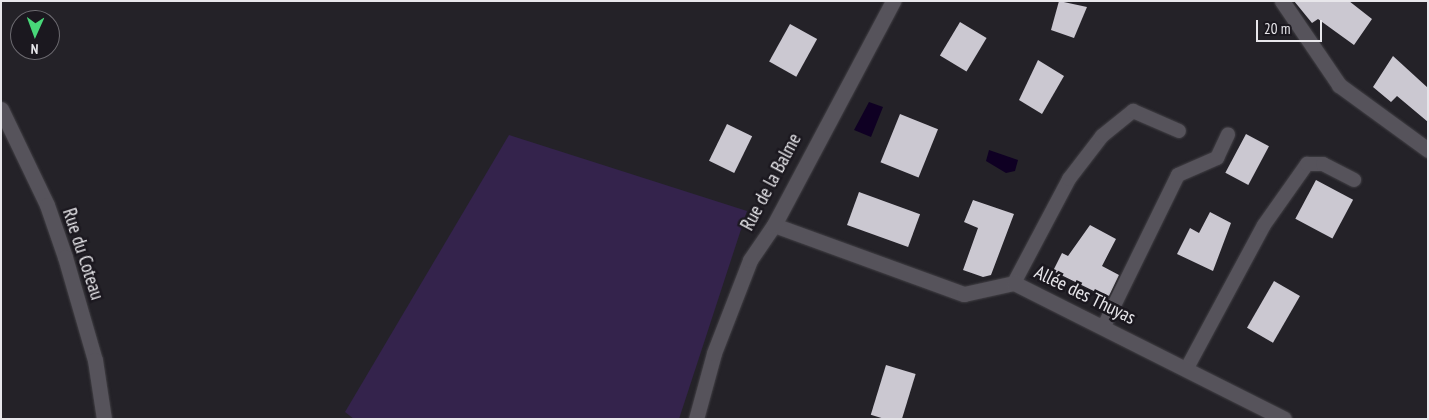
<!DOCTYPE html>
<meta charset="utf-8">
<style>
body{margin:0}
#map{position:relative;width:1429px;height:420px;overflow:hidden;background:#242228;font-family:"PT Sans Narrow",sans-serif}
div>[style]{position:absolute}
.green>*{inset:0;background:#34234c}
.water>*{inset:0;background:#0f0023}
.building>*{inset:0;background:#cbc8d1;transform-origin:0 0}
.roads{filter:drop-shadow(0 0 1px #424045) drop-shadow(0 0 1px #424045)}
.lane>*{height:14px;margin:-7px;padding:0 7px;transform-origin:7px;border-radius:7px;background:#56535b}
.street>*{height:15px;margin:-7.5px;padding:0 7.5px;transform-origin:7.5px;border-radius:7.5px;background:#56535b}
span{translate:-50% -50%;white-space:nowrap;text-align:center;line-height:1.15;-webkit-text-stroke:5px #1b181f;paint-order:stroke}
.street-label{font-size:19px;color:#e8e7eb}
.frame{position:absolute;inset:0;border:2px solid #e8e7eb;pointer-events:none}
.north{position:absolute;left:10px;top:10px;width:50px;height:50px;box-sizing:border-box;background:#1b181f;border:1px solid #6d6b71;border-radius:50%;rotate:182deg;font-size:14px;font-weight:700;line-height:20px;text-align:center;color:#e8e7eb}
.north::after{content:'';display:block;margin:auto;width:18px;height:22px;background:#48d779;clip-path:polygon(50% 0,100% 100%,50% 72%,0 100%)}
.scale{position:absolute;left:1256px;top:20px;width:66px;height:22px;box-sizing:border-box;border:2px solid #e8e7eb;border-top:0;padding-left:6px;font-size:15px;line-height:18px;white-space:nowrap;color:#e8e7eb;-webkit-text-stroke:4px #1b181f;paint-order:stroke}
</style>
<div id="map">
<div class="green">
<i style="clip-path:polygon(509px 135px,747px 211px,679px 419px,354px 419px,345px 412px)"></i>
</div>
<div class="water">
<i style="clip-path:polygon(869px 102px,883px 107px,871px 137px,854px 130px)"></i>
<i style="clip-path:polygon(989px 150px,1018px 160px,1015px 171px,1006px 173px,986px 161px)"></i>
</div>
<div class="building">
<i style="clip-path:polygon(1059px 1px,1087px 7px,1074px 38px,1051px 30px)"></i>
<i style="clip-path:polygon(1294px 1px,1349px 1px,1372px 19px,1354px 45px,1318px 19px,1312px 23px)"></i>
<i style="left:960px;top:22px;width:31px;height:39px;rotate:31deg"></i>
<i style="left:790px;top:24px;width:31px;height:43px;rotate:29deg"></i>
<i style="clip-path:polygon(1393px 56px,1428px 88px,1428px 122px,1397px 96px,1391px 102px,1373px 87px)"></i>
<i style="clip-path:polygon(1038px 60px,1064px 76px,1042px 114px,1019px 100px)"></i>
<i style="left:900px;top:114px;width:41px;height:52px;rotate:22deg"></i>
<i style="left:727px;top:124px;width:28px;height:41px;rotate:26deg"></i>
<i style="left:1246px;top:134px;width:26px;height:44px;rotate:28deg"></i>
<i style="left:1316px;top:180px;width:42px;height:44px;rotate:28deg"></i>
<i style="left:859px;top:192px;width:65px;height:35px;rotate:20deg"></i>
<i style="clip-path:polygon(973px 200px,1014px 214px,991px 275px,983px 277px,963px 270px,978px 228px,964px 222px)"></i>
<i style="clip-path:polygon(1210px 212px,1231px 223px,1213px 271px,1177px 254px,1190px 228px,1199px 233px)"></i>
<i style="clip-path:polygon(1090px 225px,1116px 239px,1102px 266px,1119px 275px,1108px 298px,1053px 271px,1062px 253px,1068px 256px)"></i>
<i style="left:1274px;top:281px;width:30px;height:54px;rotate:30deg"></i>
<i style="left:886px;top:365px;width:31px;height:52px;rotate:17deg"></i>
</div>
<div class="roads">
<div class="lane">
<i style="left:1014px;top:283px;width:118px;rotate:-62.1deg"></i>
<i style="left:1069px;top:179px;width:54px;rotate:-52.5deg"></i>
<i style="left:1102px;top:136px;width:40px;rotate:-39deg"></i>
<i style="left:1133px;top:111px;width:50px;rotate:23.5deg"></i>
<i style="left:1104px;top:326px;width:168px;rotate:-63.9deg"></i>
<i style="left:1178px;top:175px;width:43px;rotate:-23.6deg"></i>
<i style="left:1217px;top:158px;width:26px;rotate:-65deg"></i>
<i style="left:1187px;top:368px;width:162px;rotate:-61.7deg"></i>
<i style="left:1264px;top:225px;width:75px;rotate:-54.8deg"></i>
<i style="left:1307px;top:164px;width:16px"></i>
<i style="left:1323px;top:164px;width:35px;rotate:27deg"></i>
</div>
<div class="street">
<i style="left:1282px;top:1px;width:102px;rotate:55.8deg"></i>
<i style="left:1339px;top:85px;width:110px;rotate:36.1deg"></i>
<i style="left:1px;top:109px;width:106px;rotate:64.4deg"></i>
<i style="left:47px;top:205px;width:55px;rotate:70.9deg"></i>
<i style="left:65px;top:257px;width:107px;rotate:73.8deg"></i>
<i style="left:95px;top:360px;width:60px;rotate:81.3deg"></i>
<i style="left:774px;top:225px;width:202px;rotate:20deg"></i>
<i style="left:964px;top:294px;width:51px;rotate:-12.4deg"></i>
<i style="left:1014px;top:283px;width:302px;rotate:26.7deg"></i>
<i style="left:696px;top:419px;width:68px;rotate:-74.7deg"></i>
<i style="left:714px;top:353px;width:100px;rotate:-68.8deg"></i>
<i style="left:750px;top:260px;width:42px;rotate:-55.6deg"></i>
<i style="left:774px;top:225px;width:254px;rotate:-62deg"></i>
</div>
</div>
<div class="street-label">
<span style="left:771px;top:182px;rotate:-62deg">Rue de la Balme</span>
<span style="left:83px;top:254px;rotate:72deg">Rue du Coteau</span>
<span style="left:1085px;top:295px;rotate:26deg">Allée des Thuyas</span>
</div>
<div class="frame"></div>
<div class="north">N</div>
<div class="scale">20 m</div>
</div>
